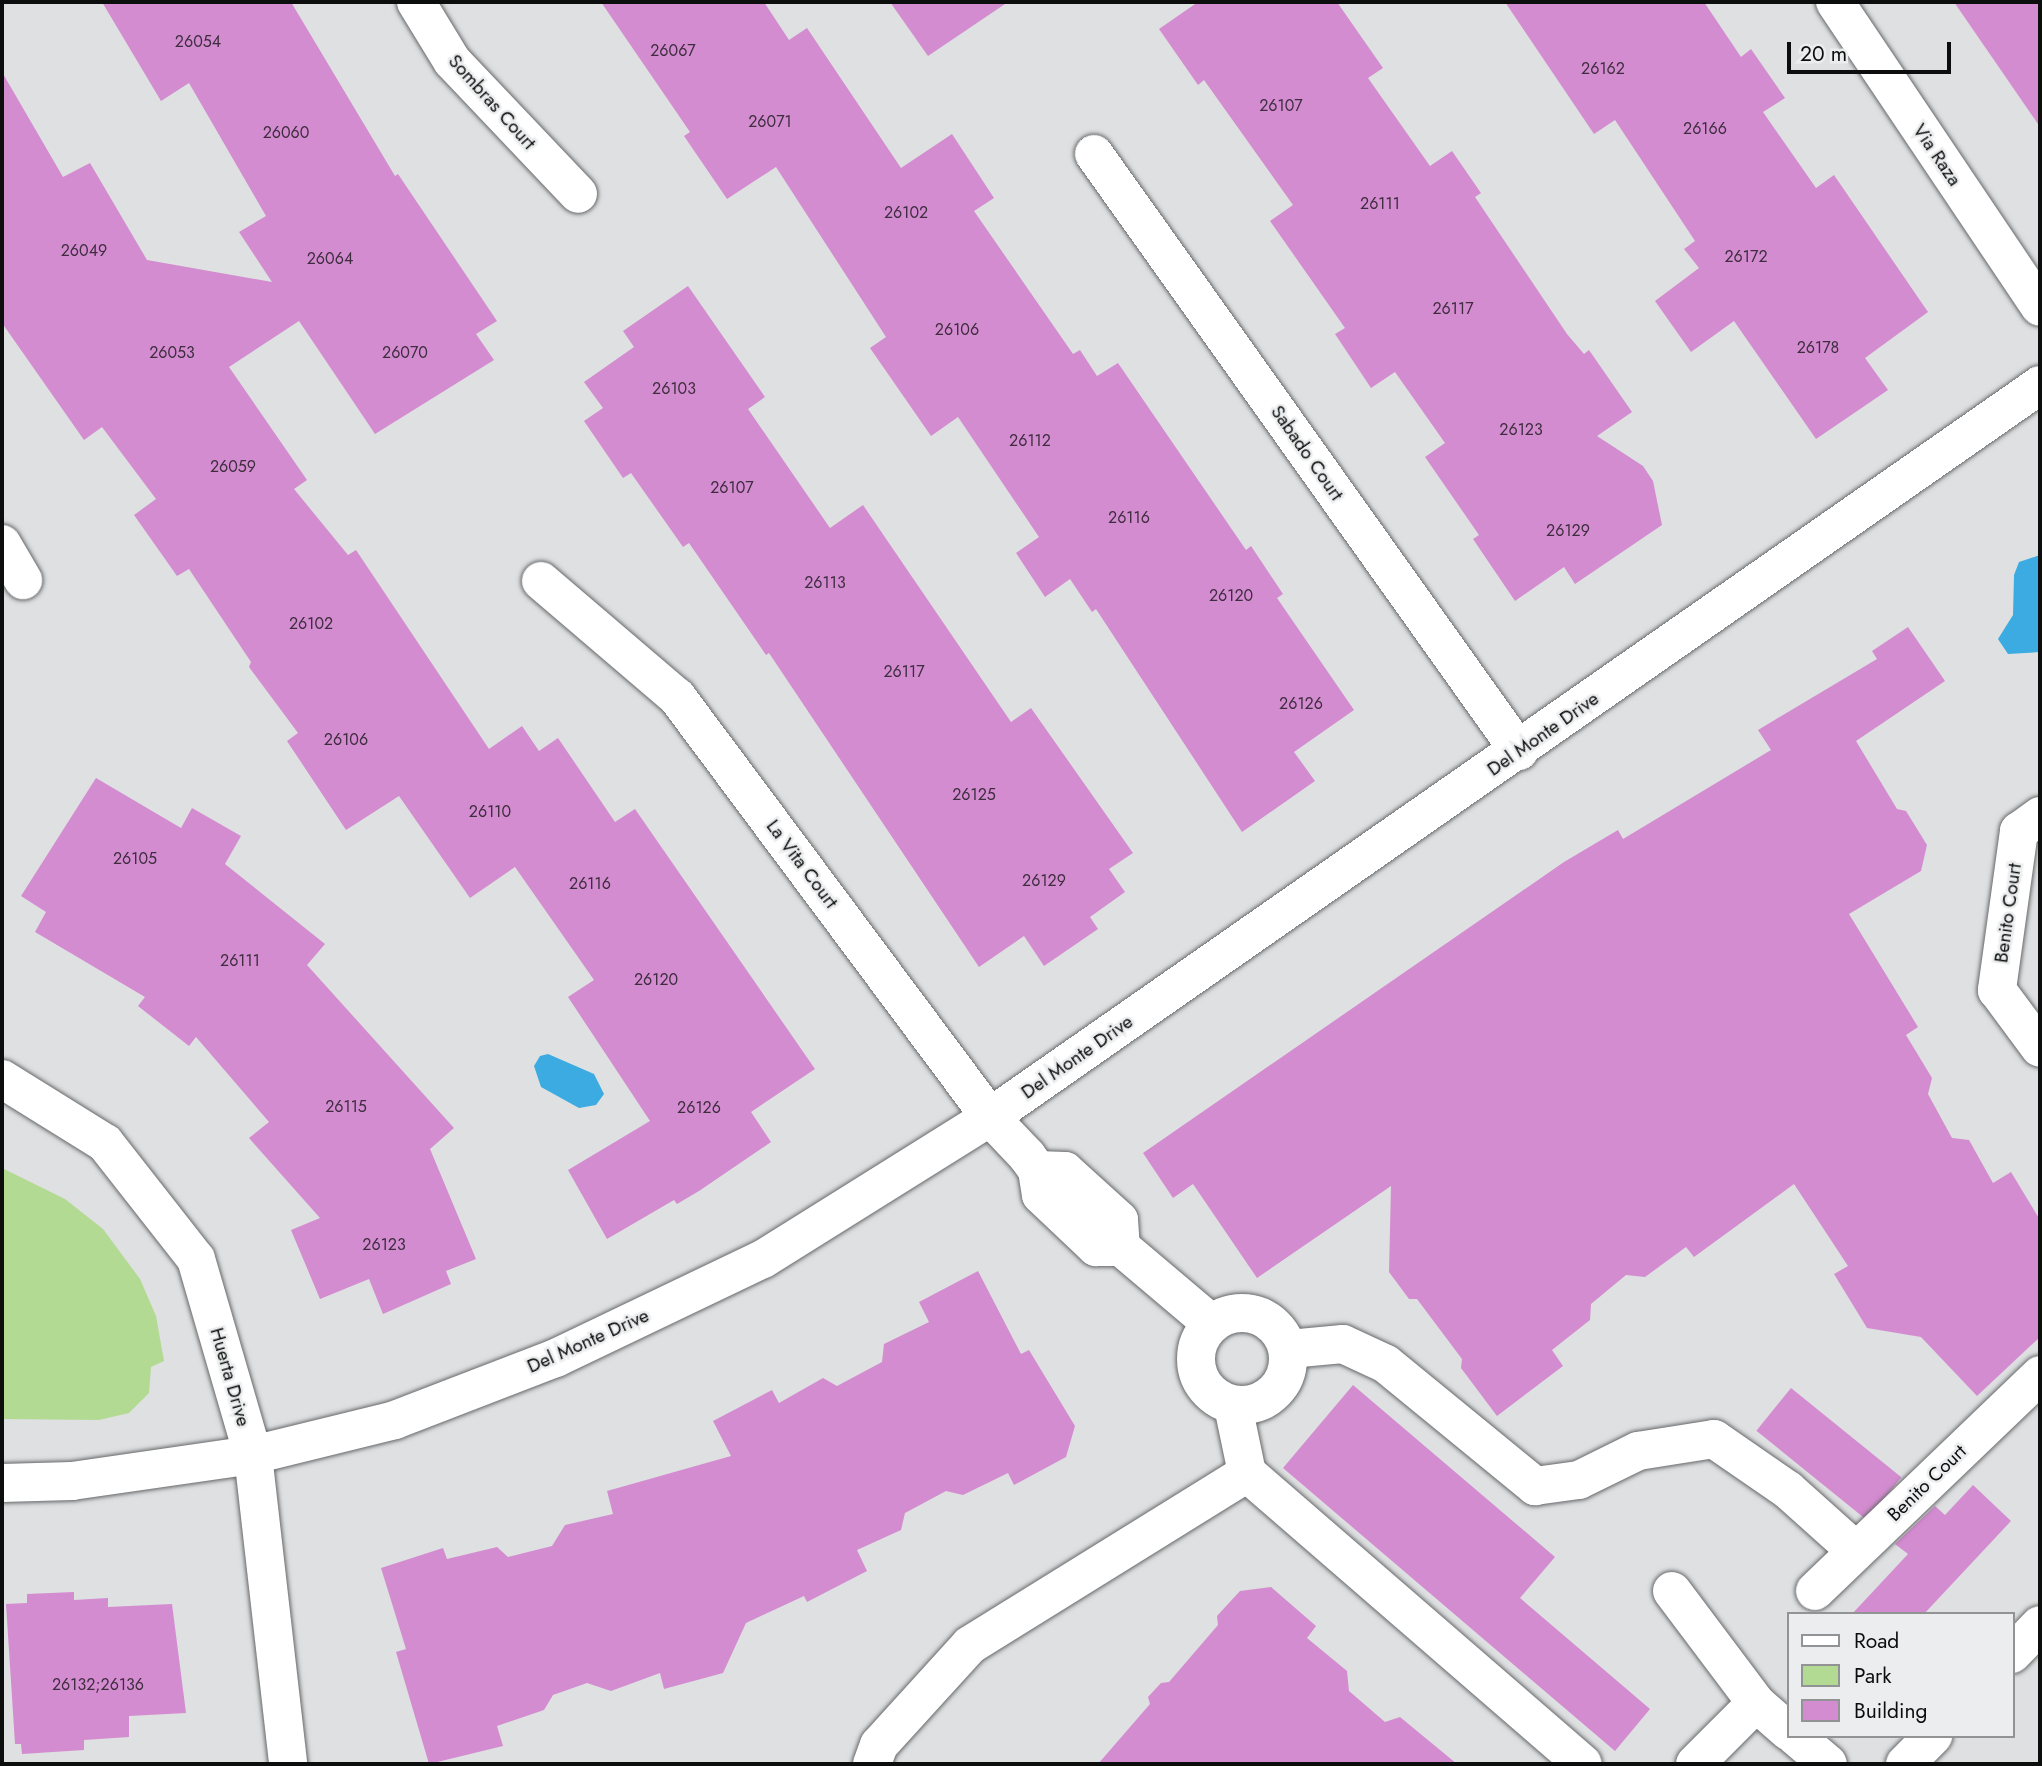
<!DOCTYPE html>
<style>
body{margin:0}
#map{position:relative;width:2042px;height:1766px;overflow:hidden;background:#dee0e1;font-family:Jost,sans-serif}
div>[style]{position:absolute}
.green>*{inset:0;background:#b3da92}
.water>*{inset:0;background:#3babe1}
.building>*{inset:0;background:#d48cd1;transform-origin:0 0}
.roads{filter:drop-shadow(0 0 2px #67686a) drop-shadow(0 0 2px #67686a)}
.minor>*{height:38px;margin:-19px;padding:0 19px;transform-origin:19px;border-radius:19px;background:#fff}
.minor>.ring{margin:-19px;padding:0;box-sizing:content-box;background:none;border:38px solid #fff;border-radius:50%}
span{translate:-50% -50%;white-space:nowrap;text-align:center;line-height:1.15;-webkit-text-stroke:5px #ecedee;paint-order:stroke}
.number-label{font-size:16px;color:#3e2d3e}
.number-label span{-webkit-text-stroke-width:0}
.street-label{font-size:19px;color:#0c0d0d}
.frame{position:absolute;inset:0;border:4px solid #0c0d0d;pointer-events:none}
.legend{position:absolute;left:1787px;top:1612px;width:228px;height:126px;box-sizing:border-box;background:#ecedee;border:2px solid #929394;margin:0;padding:9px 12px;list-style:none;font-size:21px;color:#0c0d0d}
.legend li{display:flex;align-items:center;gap:14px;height:35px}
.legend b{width:35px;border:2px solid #929394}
.scale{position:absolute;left:1787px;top:42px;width:164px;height:32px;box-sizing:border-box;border:4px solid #0c0d0d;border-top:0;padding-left:9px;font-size:21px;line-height:24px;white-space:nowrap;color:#0c0d0d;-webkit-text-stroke:5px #ecedee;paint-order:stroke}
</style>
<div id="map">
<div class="green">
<i style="clip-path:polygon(2px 1168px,65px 1199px,103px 1229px,140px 1279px,156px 1316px,164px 1361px,151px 1367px,149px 1393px,129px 1413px,99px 1420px,2px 1419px)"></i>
</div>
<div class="water">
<i style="clip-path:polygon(2040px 555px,2040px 652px,2008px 654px,1998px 639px,2013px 615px,2014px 575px,2019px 562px)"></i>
<i style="clip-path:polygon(548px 1054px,594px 1074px,604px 1094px,596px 1105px,579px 1108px,541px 1087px,534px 1066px,540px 1056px)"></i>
</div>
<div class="building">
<i style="clip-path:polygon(102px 2px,291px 2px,395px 176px,398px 174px,497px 321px,476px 334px,494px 360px,375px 434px,299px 321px,229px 367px,307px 480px,294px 489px,348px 555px,356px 550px,489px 749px,522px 726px,539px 751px,558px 738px,615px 822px,635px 809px,815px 1069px,751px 1112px,771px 1142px,699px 1191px,677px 1204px,674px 1200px,607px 1239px,568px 1170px,650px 1121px,568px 997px,594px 980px,515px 867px,470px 898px,399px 796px,346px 830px,287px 741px,298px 733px,249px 667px,251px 662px,189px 569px,177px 576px,134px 515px,156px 499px,102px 427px,84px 440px,2px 323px,2px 72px,63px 177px,90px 163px,147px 260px,272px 282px,239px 232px,266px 216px,189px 83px,161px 101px)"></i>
<i style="clip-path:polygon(601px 2px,764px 2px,789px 40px,807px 28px,901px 168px,952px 134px,994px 198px,974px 211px,1073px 354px,1080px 350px,1097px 376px,1118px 363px,1246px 550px,1251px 546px,1283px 594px,1277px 598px,1354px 710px,1294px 752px,1315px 781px,1242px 832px,1096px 609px,1092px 612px,1070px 579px,1045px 597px,1016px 553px,1039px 537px,958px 417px,931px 436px,870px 348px,886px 337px,776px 167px,727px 199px,684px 136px,690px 132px)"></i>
<i style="clip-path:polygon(890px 2px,1008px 2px,928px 56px)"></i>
<i style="clip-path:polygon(1198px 2px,1337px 2px,1383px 68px,1368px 78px,1430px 166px,1452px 151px,1481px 193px,1475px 197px,1567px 334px,1584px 354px,1589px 350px,1632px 412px,1597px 436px,1643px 466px,1653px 481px,1662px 525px,1575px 584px,1564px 567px,1515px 601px,1473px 539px,1479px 535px,1425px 457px,1445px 443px,1395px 372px,1371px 388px,1335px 334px,1345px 328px,1270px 221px,1293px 205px,1204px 80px,1198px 85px,1159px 29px)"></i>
<i style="clip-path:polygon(1505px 2px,1704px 2px,1741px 57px,1751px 49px,1785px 98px,1763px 112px,1816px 188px,1834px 175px,1928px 312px,1865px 358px,1888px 390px,1816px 439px,1734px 321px,1691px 352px,1655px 301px,1699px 268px,1684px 249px,1695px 241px,1615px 120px,1594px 134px)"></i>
<i style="clip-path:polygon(1954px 2px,2040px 2px,2040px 127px)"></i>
<i style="clip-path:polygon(688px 286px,765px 397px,748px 409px,830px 528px,863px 505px,1011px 722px,1031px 708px,1133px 853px,1109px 869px,1125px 892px,1090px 917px,1098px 929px,1044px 966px,1024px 936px,979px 967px,769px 653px,766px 655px,689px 543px,683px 547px,631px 473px,623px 478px,584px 421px,603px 408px,584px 382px,634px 347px,623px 331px)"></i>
<i style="clip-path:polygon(1908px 627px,1945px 681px,1856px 741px,1897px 809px,1906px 811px,1927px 845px,1921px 871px,1849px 914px,1918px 1027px,1906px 1035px,1932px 1078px,1928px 1094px,1952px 1138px,1969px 1140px,1993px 1183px,2011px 1172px,2040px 1220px,2040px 1337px,1977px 1396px,1921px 1337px,1867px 1328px,1834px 1274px,1848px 1266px,1794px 1184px,1694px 1257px,1686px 1247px,1645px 1277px,1626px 1275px,1591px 1304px,1590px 1320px,1552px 1350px,1563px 1366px,1497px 1416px,1461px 1368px,1462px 1359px,1417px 1299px,1409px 1299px,1389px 1272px,1391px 1186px,1257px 1278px,1193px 1184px,1173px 1198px,1143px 1153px,1564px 862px,1618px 830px,1623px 839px,1771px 750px,1758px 730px,1877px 659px,1872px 651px)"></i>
<i style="clip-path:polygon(96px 778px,181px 828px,192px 808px,241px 836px,225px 864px,325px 944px,307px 965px,454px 1128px,430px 1149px,476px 1259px,446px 1271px,451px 1284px,383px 1314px,369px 1279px,320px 1299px,291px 1230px,320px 1218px,249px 1138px,269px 1122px,196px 1037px,189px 1046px,138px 1006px,145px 997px,35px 932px,46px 912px,21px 896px)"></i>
<i style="clip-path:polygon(978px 1271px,1021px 1354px,1029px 1350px,1075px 1426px,1066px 1457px,1014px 1485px,1008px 1473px,963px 1495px,946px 1491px,905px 1513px,901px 1530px,857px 1550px,867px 1571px,807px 1602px,804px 1596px,746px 1623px,723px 1673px,664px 1689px,660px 1673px,611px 1691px,587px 1683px,553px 1695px,544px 1710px,497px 1726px,503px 1746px,429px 1764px,396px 1652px,406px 1649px,381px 1568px,443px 1548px,447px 1559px,497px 1547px,508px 1557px,552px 1546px,565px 1525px,613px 1514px,607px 1491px,731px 1456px,713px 1421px,772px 1390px,779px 1403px,823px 1378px,837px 1386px,882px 1362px,884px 1344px,929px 1322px,919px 1302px)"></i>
<i style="clip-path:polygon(1353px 1385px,1555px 1557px,1520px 1598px,1650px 1709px,1615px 1751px,1283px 1468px)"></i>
<i style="left:1791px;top:1388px;width:142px;height:55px;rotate:39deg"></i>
<i style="clip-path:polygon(1973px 1485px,2011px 1521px,1924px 1614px,1852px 1614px,1908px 1554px,1895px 1544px,1935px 1506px,1945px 1515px)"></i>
<i style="clip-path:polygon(1271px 1587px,1316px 1626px,1307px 1638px,1347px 1671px,1349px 1691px,1385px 1722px,1400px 1717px,1457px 1764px,1098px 1764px,1150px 1704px,1148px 1697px,1161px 1683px,1169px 1682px,1218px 1625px,1217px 1616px,1240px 1591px)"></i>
<i style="clip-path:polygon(74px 1592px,74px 1600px,108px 1598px,108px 1607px,172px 1604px,186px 1713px,129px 1716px,129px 1737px,84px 1740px,84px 1750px,22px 1754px,21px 1744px,15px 1744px,6px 1604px,27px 1603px,27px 1594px)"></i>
</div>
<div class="roads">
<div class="minor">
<i style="left:416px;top:2px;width:69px;rotate:58.6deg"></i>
<i style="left:452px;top:61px;width:183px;rotate:46.5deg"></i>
<i style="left:1835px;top:2px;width:367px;rotate:56.1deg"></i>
<i style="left:1094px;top:154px;width:733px;rotate:54.55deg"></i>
<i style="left:2px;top:544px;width:42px;rotate:59.7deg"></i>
<i style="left:541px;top:581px;width:179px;rotate:40.5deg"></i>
<i style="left:677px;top:697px;width:524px;rotate:53.31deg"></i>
<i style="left:990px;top:1117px;width:54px;rotate:46.5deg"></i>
<i style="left:1027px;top:1156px;width:17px;rotate:54deg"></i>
<i style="left:1037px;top:1170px;width:25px;rotate:81deg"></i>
<i style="left:1041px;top:1195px;width:76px;rotate:43.4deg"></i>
<i style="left:1096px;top:1247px;width:25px"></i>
<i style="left:1121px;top:1247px;width:118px;rotate:40.2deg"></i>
<i style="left:2040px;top:816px;width:26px;rotate:144deg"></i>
<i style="left:2019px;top:831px;width:161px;rotate:97.9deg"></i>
<i style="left:1997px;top:990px;width:72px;rotate:53.4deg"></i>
<i style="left:2px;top:1079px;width:121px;rotate:31.9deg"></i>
<i style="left:105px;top:1143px;width:147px;rotate:51.9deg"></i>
<i style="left:196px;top:1259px;width:204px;rotate:73.8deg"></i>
<i style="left:253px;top:1455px;width:311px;rotate:83.5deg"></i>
<i style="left:1037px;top:1170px;width:28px;rotate:2deg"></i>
<i style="left:1065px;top:1171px;width:73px;rotate:42.2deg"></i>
<i style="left:1119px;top:1220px;width:27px;rotate:86deg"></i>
<i class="ring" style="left:1196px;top:1313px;width:54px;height:54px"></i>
<i style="left:1289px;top:1349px;width:54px;rotate:-5.3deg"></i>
<i style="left:1343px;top:1344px;width:47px;rotate:24.9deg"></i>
<i style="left:1386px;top:1364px;width:193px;rotate:39.3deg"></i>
<i style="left:1535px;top:1486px;width:44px;rotate:-7.8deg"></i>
<i style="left:1579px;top:1480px;width:66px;rotate:-26.2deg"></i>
<i style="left:1638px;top:1451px;width:77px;rotate:-9deg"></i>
<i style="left:1714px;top:1439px;width:90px;rotate:34.6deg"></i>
<i style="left:1788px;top:1490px;width:91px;rotate:41.9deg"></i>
<i style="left:1233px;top:1406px;width:68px;rotate:78.2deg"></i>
<i style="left:1247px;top:1473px;width:444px;rotate:40.9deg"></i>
<i style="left:2px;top:1483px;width:70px;rotate:-1.6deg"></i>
<i style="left:72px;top:1481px;width:183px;rotate:-8.2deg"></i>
<i style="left:253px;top:1455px;width:146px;rotate:-13.8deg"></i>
<i style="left:395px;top:1420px;width:173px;rotate:-21.1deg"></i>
<i style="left:556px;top:1358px;width:229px;rotate:-25.6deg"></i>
<i style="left:763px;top:1259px;width:268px;rotate:-32deg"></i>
<i style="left:990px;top:1117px;width:1280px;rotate:-34.88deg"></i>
<i style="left:1672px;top:1591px;width:140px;rotate:53.1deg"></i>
<i style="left:1756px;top:1703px;width:43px;rotate:41.2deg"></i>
<i style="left:1815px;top:1591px;width:312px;rotate:-43.8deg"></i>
<i style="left:2012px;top:1654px;width:40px;rotate:-46deg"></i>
<i style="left:1795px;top:1736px;width:43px;rotate:40.3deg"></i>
<i style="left:872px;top:1764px;width:20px;rotate:-70deg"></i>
<i style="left:879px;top:1745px;width:135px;rotate:-47.7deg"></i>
<i style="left:970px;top:1645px;width:326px;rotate:-31.8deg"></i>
<i style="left:1695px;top:1764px;width:86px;rotate:-45deg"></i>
<i style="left:1905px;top:1764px;width:40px;rotate:-45deg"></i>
</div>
</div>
<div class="number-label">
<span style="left:198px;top:42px">26054</span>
<span style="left:673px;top:51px">26067</span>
<span style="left:1603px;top:69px">26162</span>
<span style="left:1281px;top:106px">26107</span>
<span style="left:770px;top:122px">26071</span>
<span style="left:1705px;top:129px">26166</span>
<span style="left:286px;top:133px">26060</span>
<span style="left:1380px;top:204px">26111</span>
<span style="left:906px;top:213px">26102</span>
<span style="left:84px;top:251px">26049</span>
<span style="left:1746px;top:257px">26172</span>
<span style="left:330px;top:259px">26064</span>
<span style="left:1453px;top:309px">26117</span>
<span style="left:957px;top:330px">26106</span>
<span style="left:1818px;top:348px">26178</span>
<span style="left:172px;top:353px">26053</span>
<span style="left:405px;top:353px">26070</span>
<span style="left:674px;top:389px">26103</span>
<span style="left:1521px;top:430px">26123</span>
<span style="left:1030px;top:441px">26112</span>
<span style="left:233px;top:467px">26059</span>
<span style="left:732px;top:488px">26107</span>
<span style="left:1129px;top:518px">26116</span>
<span style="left:1568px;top:531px">26129</span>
<span style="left:825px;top:583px">26113</span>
<span style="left:1231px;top:596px">26120</span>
<span style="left:311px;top:624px">26102</span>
<span style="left:904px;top:672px">26117</span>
<span style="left:1301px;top:704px">26126</span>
<span style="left:346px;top:740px">26106</span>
<span style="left:974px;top:795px">26125</span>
<span style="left:490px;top:812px">26110</span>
<span style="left:135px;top:859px">26105</span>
<span style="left:1044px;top:881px">26129</span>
<span style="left:590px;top:884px">26116</span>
<span style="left:240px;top:961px">26111</span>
<span style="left:656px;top:980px">26120</span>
<span style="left:346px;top:1107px">26115</span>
<span style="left:699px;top:1108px">26126</span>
<span style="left:384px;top:1245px">26123</span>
<span style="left:98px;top:1685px">26132;26136</span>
</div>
<div class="street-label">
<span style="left:492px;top:102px;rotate:48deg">Sombras Court</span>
<span style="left:1937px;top:155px;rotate:56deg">Via Raza</span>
<span style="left:1307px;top:453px;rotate:55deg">Sabado Court</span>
<span style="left:1543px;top:734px;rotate:-35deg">Del Monte Drive</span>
<span style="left:802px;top:864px;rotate:53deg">La Vita Court</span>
<span style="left:2008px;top:913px;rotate:-82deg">Benito Court</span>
<span style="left:1077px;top:1057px;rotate:-35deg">Del Monte Drive</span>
<span style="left:588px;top:1341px;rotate:-24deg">Del Monte Drive</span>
<span style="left:230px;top:1377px;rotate:74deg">Huerta Drive</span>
<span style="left:1927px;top:1483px;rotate:-44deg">Benito Court</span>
</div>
<div class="frame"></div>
<ul class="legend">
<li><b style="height:9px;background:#fff"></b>Road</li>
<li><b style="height:19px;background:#b3da92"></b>Park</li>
<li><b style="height:19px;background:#d48cd1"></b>Building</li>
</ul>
<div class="scale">20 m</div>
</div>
